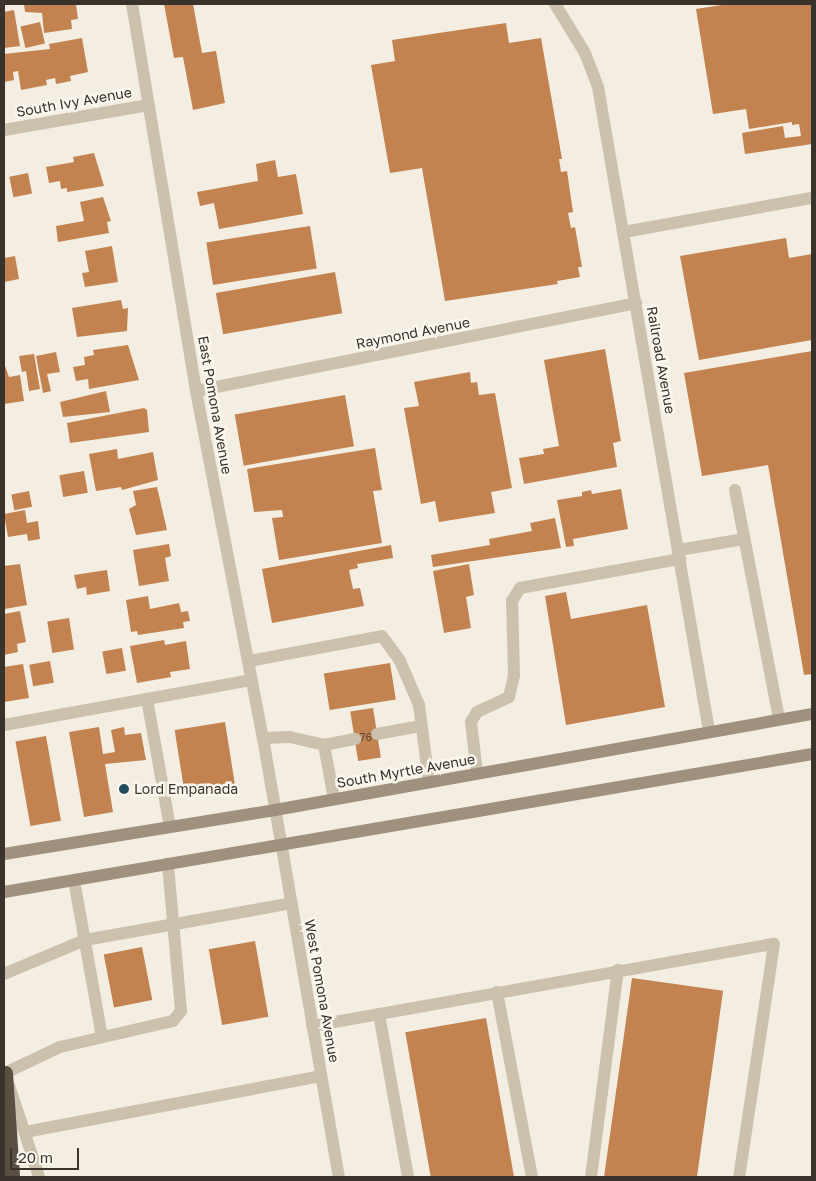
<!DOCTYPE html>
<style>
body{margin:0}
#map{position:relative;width:816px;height:1181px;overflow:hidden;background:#f3eee1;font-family:"Golos Text",sans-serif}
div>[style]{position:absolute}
.building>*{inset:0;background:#c28350;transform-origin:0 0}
.service>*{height:12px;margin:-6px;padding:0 6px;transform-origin:6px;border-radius:6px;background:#cbc1ad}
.minor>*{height:12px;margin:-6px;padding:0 6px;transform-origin:6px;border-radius:6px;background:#cbc1ad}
.secondary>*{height:12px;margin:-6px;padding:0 6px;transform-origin:6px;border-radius:6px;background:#9f917e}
.motorway>*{height:15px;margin:-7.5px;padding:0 7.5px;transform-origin:7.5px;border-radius:7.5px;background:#5a4f43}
.dots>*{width:14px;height:14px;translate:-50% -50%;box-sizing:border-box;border:2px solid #faf7ee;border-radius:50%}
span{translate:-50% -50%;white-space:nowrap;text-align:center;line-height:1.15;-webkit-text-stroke:5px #faf7ee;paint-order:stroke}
.number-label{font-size:11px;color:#5c4735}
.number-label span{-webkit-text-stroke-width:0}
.street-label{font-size:14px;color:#3a332c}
.poi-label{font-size:14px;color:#3a332c}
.left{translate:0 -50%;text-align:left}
.frame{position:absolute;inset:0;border:5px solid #3a332c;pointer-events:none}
.scale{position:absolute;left:10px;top:1148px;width:69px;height:22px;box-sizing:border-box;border:2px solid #3a332c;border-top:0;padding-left:6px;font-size:15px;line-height:18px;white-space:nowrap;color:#3a332c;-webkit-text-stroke:4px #faf7ee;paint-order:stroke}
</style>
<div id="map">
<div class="building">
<i style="clip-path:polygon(24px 4px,76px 4px,78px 19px,71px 20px,72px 29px,44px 33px,42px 13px,25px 12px)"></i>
<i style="clip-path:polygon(164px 4px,193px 4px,202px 53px,216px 51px,225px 103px,193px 110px,183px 57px,174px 58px)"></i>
<i style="clip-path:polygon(728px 4px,812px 4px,812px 144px,745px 154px,742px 133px,783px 126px,785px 138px,801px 136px,799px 124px,792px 125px,792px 122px,749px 129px,746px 109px,713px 114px,696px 9px)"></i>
<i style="clip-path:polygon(14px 10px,20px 46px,4px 48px,4px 12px)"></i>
<i style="left:40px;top:22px;width:22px;height:20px;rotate:77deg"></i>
<i style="clip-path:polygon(506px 23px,509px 43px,541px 38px,562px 159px,559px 159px,561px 172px,567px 171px,573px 212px,568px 213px,571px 228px,575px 227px,582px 267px,578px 267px,580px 277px,557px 281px,558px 284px,445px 301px,422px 168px,390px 173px,371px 65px,395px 61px,392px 40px)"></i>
<i style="clip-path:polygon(82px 38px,88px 72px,70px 76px,71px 81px,56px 84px,55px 78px,46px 80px,47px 85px,21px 90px,18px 71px,13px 72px,14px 80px,4px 82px,4px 54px,50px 49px,49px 44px)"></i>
<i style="clip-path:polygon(94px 153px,104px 186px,67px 192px,67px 188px,61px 189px,60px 181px,49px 183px,46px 167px,74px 162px,73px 157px)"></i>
<i style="clip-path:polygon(275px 160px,278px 177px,296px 174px,303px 214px,219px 229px,214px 203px,200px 206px,197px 192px,258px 181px,256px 164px)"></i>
<i style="left:28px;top:173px;width:21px;height:19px;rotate:79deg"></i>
<i style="clip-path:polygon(103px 197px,111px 221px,107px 222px,109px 233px,58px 242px,56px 226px,84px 221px,80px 202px)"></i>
<i style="left:310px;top:226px;width:43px;height:105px;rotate:81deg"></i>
<i style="clip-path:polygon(786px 238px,789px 258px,812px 254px,812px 340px,699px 360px,680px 256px)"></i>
<i style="clip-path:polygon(112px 246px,118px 282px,85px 287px,82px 273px,89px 272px,85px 251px)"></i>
<i style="clip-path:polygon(15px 256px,19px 279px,4px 282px,4px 258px)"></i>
<i style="left:335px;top:272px;width:42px;height:121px;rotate:80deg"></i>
<i style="clip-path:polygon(121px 300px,123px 309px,128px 308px,127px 331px,77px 337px,72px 308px)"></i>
<i style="clip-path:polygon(128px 345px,139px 380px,89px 389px,88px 379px,76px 381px,73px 367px,85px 365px,84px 357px,94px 355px,93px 350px)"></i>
<i style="clip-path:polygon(605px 349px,621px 441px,613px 443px,617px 467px,524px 484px,519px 458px,544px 454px,543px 449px,559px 446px,544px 360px)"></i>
<i style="clip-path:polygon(812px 351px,812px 674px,804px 675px,768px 465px,702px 476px,684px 373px)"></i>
<i style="clip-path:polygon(56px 352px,60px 372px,47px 374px,51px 391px,43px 393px,36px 356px)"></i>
<i style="clip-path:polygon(34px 354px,40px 389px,29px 391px,26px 371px,22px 372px,19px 356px)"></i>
<i style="clip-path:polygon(4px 363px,9px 377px,20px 375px,24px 401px,4px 404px)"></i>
<i style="clip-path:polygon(470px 372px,471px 383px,477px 382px,479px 395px,495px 393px,512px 488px,491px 492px,495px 513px,439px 522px,435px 501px,421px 504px,404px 408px,419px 406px,414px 382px)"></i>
<i style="clip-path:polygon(106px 391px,110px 412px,63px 417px,60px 402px)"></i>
<i style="left:345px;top:395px;width:52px;height:112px;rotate:80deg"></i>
<i style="clip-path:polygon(144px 408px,147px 410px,149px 432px,70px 443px,67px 423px)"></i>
<i style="clip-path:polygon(375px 448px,382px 490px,373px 491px,382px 543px,279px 560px,272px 518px,283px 517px,282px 510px,254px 512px,247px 469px)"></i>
<i style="clip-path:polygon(117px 449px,118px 459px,153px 452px,158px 480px,122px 490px,121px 487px,96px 491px,89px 454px)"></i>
<i style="left:84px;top:471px;width:22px;height:25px;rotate:80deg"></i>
<i style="clip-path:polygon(157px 487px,167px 530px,136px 535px,129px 509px,136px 505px,133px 491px)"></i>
<i style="clip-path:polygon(621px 489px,628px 529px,573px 539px,574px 546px,566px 547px,557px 500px,582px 496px,582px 492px,591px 490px,592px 494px)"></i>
<i style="left:29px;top:491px;width:16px;height:18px;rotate:79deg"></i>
<i style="clip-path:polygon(25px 510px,27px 523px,38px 521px,40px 539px,28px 541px,27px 534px,8px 537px,4px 514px)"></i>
<i style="clip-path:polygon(555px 518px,561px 548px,433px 567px,431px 555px,490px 545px,489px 539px,532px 531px,530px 523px)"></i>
<i style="clip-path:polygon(169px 544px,171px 556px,165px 558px,169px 581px,139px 586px,133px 550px)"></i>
<i style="clip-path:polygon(391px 545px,393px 558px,357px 564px,358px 568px,349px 570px,353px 589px,360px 588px,364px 606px,272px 623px,262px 569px)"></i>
<i style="clip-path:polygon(20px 564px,27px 605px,5px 609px,4px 566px)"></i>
<i style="clip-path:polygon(469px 564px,474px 595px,466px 597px,471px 628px,444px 633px,433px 571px)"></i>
<i style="clip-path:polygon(107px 570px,110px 591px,87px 595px,86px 587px,77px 589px,74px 575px)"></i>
<i style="clip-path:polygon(566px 592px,571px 619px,647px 605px,665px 707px,566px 725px,545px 596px)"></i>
<i style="clip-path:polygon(148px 596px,150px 609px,179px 603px,181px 612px,188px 611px,190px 621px,183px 622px,184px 628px,138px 635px,137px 631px,131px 632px,126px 600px)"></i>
<i style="clip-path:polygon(20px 611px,26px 642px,17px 644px,18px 652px,4px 655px,4px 614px)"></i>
<i style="left:69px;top:618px;width:32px;height:22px;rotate:81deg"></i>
<i style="clip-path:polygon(164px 640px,165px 645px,186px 641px,190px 669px,170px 672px,171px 677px,137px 683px,130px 646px)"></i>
<i style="left:122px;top:648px;width:23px;height:20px;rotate:80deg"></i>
<i style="left:50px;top:661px;width:22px;height:21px;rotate:80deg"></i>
<i style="left:390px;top:663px;width:37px;height:67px;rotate:81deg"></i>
<i style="clip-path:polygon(23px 664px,29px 698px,4px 702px,4px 667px)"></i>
<i style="left:373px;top:708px;width:50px;height:23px;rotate:81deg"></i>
<i style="left:225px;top:722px;width:65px;height:51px;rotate:81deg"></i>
<i style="clip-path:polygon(99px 727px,103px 754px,115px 752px,111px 730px,124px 727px,125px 735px,141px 733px,146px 760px,105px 764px,113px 812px,84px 817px,69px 732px)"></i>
<i style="left:46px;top:736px;width:86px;height:31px;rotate:80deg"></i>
<i style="left:255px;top:941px;width:77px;height:47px;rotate:80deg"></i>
<i style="left:142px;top:947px;width:54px;height:39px;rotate:79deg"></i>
<i style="left:632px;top:978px;width:92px;height:201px;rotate:8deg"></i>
<i style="left:486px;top:1018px;width:161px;height:82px;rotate:80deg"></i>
</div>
<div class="service">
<i style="left:624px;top:232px;width:191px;rotate:-10.3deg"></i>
<i style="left:735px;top:490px;width:233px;rotate:79.1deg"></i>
<i style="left:679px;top:550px;width:66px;rotate:-9.6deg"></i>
<i style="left:249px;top:661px;width:135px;rotate:-10.6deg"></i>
<i style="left:382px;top:636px;width:31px;rotate:54deg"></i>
<i style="left:400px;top:661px;width:48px;rotate:66.6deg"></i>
<i style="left:419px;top:705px;width:78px;rotate:82.6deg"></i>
<i style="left:147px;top:699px;width:130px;rotate:79.8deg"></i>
<i style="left:4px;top:725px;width:252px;rotate:-10.3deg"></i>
<i style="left:377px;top:734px;width:45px;rotate:-10.3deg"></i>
<i style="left:263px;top:738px;width:27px;rotate:-2deg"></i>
<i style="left:290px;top:737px;width:35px;rotate:13deg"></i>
<i style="left:324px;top:745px;width:32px;rotate:-11deg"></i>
<i style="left:324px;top:745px;width:55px;rotate:79.5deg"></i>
<i style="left:477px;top:773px;width:51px;rotate:-96.7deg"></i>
<i style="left:471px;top:722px;width:12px;rotate:-59deg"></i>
<i style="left:477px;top:712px;width:35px;rotate:-25deg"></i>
<i style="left:509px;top:697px;width:22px;rotate:-77deg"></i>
<i style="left:514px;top:676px;width:75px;rotate:-91.5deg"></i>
<i style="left:512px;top:601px;width:15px;rotate:-58deg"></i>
<i style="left:520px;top:588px;width:163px;rotate:-10.3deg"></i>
<i style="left:74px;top:880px;width:159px;rotate:79.9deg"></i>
<i style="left:4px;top:974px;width:88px;rotate:-22.8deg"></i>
<i style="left:85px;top:940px;width:210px;rotate:-10.1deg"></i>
<i style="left:497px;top:992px;width:188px;rotate:79.3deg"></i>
<i style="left:379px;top:1014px;width:166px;rotate:79.9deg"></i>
<i style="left:312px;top:1026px;width:469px;rotate:-10.1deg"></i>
<i style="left:774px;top:944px;width:236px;rotate:98.5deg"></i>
<i style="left:5px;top:1073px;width:61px;rotate:-25.3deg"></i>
<i style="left:60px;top:1047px;width:116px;rotate:-13deg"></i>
<i style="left:173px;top:1021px;width:13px;rotate:-51deg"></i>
<i style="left:181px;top:1011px;width:148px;rotate:-95.1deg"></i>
<i style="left:25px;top:1132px;width:301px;rotate:-10.7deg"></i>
<i style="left:591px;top:1177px;width:209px;rotate:-82.6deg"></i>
</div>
<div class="minor">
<i style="left:132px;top:4px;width:392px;rotate:80.6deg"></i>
<i style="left:196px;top:391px;width:353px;rotate:79.1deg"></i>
<i style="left:263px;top:738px;width:446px;rotate:80.2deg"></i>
<i style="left:555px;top:4px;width:57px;rotate:58.5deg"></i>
<i style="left:585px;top:53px;width:36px;rotate:69deg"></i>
<i style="left:598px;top:87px;width:653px;rotate:80.22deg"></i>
<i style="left:4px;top:130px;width:147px;rotate:-9.8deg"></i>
<i style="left:196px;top:391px;width:449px;rotate:-11.3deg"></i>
<i style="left:9px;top:1085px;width:97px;rotate:71.9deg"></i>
</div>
<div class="secondary">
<i style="left:4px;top:854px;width:275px;rotate:-9.2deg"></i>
<i style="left:275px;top:810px;width:546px;rotate:-10.14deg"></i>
<i style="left:4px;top:892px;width:820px;rotate:-9.69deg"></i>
</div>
<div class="motorway">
<i style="left:5px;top:1073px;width:104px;rotate:86.1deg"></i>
</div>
<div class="dots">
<i style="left:124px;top:789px;background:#224b5b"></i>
</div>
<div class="number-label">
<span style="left:366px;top:737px">76</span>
</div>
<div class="street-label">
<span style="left:74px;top:102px;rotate:-10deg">South Ivy Avenue</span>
<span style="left:413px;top:333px;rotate:-11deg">Raymond Avenue</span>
<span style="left:661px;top:360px;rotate:80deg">Railroad Avenue</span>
<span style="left:215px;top:405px;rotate:80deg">East Pomona Avenue</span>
<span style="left:406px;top:771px;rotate:-10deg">South Myrtle Avenue</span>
<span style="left:322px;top:991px;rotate:80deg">West Pomona Avenue</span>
</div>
<div class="poi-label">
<span class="left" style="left:134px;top:789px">Lord Empanada</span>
</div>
<div class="frame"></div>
<div class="scale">20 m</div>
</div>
